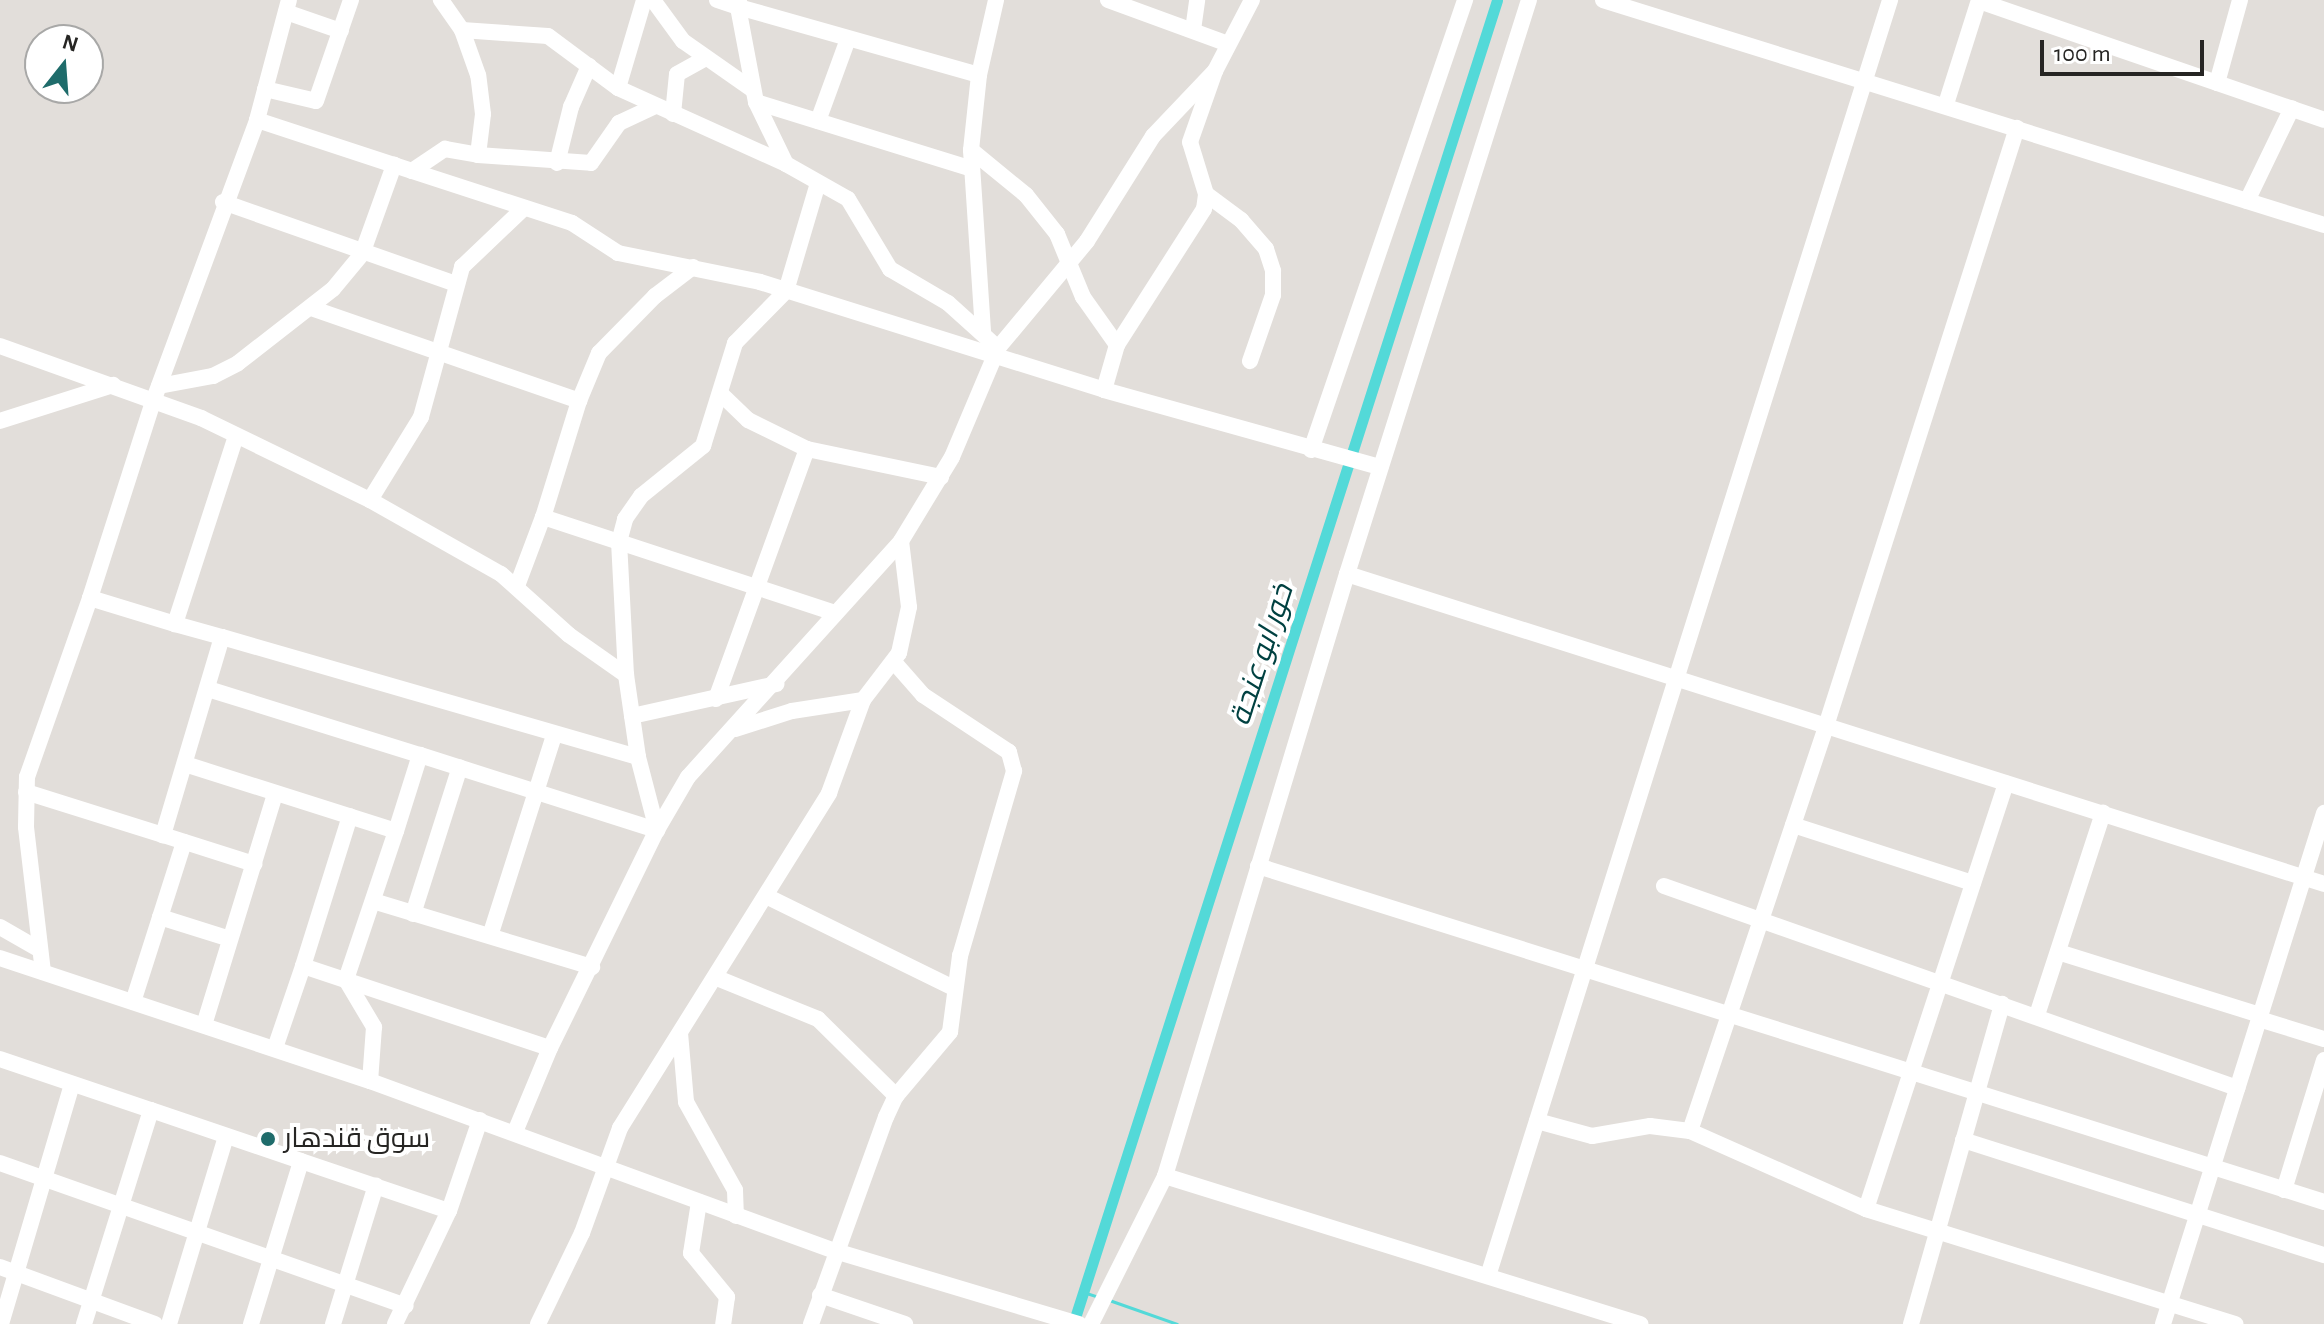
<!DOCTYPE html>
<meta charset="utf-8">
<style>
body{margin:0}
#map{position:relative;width:2324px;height:1324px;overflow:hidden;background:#e2deda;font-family:"Alegreya Sans",Cairo,sans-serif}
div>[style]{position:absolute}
.stream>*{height:3px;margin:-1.5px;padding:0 1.5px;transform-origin:1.5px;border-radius:1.5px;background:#53d9d8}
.canal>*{height:11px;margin:-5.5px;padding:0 5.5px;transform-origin:5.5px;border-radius:5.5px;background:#53d9d8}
.minor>*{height:16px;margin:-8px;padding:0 8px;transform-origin:8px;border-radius:8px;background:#fff}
.dots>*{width:22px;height:22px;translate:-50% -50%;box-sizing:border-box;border:4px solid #fff;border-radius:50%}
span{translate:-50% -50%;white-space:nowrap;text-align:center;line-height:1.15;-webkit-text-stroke:8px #fff;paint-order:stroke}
.poi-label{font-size:28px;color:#262523}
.left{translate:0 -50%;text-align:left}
.water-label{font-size:30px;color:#004141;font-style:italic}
.north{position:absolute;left:24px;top:24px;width:80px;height:80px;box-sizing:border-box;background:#fff;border:2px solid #a8a8a7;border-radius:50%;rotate:17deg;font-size:22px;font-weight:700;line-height:32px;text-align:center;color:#262523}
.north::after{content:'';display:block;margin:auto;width:28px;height:36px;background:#1f6c6b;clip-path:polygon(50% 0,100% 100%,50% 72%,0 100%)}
.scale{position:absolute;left:2040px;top:40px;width:164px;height:36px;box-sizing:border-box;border:4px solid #262523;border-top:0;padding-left:10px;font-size:24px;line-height:28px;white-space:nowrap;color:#262523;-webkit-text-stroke:6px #fff;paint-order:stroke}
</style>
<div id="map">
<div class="stream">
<i style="left:1083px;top:1292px;width:16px;rotate:18deg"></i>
<i style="left:1109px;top:1300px;width:72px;rotate:19.4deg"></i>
</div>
<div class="canal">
<i style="left:1073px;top:1324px;width:1390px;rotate:-72.24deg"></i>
</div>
<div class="minor">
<i style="left:653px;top:0;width:51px;rotate:53.8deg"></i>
<i style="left:683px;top:41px;width:85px;rotate:35deg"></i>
<i style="left:717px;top:0;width:22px;rotate:18deg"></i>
<i style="left:738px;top:7px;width:7px;rotate:-82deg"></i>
<i style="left:1108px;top:0;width:128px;rotate:20.1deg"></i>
<i style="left:1603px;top:0;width:755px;rotate:17.33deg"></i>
<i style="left:1979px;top:1px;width:365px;rotate:19deg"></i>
<i style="left:286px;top:12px;width:58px;rotate:19.1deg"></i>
<i style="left:462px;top:30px;width:86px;rotate:4deg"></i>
<i style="left:548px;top:36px;width:87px;rotate:36.6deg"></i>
<i style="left:618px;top:88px;width:184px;rotate:24.3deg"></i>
<i style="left:1193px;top:30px;width:30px;rotate:-82deg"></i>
<i style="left:979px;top:75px;width:250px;rotate:-164.2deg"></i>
<i style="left:738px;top:7px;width:97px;rotate:79.3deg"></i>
<i style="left:756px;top:102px;width:69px;rotate:64.2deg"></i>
<i style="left:786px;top:164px;width:71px;rotate:29.4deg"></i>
<i style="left:848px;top:199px;width:82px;rotate:59deg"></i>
<i style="left:890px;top:269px;width:67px;rotate:30.4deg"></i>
<i style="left:948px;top:303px;width:67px;rotate:42deg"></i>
<i style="left:2217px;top:83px;width:86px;rotate:-74.5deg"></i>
<i style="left:618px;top:88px;width:92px;rotate:-73.5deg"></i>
<i style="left:265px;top:89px;width:52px;rotate:13.2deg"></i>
<i style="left:316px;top:101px;width:107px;rotate:-70.9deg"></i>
<i style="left:756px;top:102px;width:226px;rotate:17.2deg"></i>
<i style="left:1946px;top:104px;width:109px;rotate:-72.4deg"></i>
<i style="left:673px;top:114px;width:40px;rotate:-84.3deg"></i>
<i style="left:677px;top:74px;width:33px;rotate:-29deg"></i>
<i style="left:257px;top:120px;width:163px;rotate:18.2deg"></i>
<i style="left:412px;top:171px;width:40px;rotate:-34deg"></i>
<i style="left:445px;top:149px;width:34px;rotate:10deg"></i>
<i style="left:478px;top:155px;width:41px;rotate:-83deg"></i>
<i style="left:483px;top:114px;width:39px;rotate:-97deg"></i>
<i style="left:478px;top:75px;width:48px;rotate:-109.6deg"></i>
<i style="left:462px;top:30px;width:37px;rotate:-125deg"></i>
<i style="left:818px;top:121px;width:87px;rotate:-69.9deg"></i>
<i style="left:971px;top:150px;width:71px;rotate:39.3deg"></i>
<i style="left:1026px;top:195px;width:50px;rotate:51.5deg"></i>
<i style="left:1057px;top:234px;width:68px;rotate:67.6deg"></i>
<i style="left:1083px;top:297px;width:59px;rotate:54.7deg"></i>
<i style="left:478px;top:155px;width:113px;rotate:4deg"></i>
<i style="left:591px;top:163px;width:49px;rotate:-55deg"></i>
<i style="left:619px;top:123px;width:40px;rotate:-25deg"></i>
<i style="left:557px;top:163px;width:58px;rotate:-76deg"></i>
<i style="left:571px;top:107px;width:45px;rotate:-66.3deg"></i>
<i style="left:412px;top:171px;width:168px;rotate:18deg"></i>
<i style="left:572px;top:223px;width:55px;rotate:33.1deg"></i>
<i style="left:618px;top:253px;width:145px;rotate:11.5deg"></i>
<i style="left:760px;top:282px;width:361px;rotate:17.4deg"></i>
<i style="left:1104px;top:390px;width:287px;rotate:15.6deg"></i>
<i style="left:1206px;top:194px;width:44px;rotate:36.6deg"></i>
<i style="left:1241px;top:220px;width:38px;rotate:49deg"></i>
<i style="left:1266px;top:249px;width:23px;rotate:72deg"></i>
<i style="left:1273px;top:271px;width:24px;rotate:90deg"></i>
<i style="left:1273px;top:295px;width:70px;rotate:109.2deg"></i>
<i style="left:2247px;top:201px;width:103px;rotate:-64.2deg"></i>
<i style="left:223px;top:202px;width:247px;rotate:19.4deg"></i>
<i style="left:693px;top:267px;width:48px;rotate:142.7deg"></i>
<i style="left:655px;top:296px;width:80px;rotate:134.5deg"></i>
<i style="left:599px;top:353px;width:52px;rotate:112.6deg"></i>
<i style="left:579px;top:401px;width:121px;rotate:107.2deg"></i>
<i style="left:543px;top:517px;width:307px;rotate:18.2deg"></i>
<i style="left:311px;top:308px;width:284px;rotate:19.1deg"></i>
<i style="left:983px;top:331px;width:181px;rotate:-93.8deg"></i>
<i style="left:971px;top:150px;width:75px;rotate:-83.9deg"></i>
<i style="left:979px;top:75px;width:77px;rotate:-77.2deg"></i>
<i style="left:0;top:346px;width:214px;rotate:19.7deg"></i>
<i style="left:201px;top:418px;width:188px;rotate:25.9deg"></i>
<i style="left:370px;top:500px;width:150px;rotate:29.5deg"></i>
<i style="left:501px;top:574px;width:91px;rotate:41.9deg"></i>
<i style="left:569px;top:635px;width:70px;rotate:35.1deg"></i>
<i style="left:159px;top:386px;width:55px;rotate:-10.5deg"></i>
<i style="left:213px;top:376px;width:28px;rotate:-27deg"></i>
<i style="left:238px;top:363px;width:120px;rotate:-37.9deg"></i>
<i style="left:333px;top:289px;width:45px;rotate:-50.4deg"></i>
<i style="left:362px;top:254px;width:95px;rotate:-70.2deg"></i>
<i style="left:1104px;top:390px;width:47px;rotate:-73.9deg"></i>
<i style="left:1117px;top:345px;width:161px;rotate:-57.4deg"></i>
<i style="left:1204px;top:209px;width:15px;rotate:-82deg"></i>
<i style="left:1206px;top:194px;width:54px;rotate:-107.1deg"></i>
<i style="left:1190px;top:142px;width:75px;rotate:-70.6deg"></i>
<i style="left:1215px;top:71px;width:80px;rotate:-62.5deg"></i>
<i style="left:720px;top:393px;width:39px;rotate:44deg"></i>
<i style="left:748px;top:420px;width:66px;rotate:26.2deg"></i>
<i style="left:807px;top:449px;width:137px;rotate:11.8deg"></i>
<i style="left:0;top:421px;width:119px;rotate:-17.7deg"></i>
<i style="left:236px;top:436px;width:198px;rotate:108deg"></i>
<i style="left:175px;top:624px;width:49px;rotate:15.5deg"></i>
<i style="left:222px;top:637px;width:207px;rotate:106.6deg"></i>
<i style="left:163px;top:835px;width:96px;rotate:17.7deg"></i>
<i style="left:1311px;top:450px;width:476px;rotate:-71.1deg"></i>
<i style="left:370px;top:500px;width:97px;rotate:-58.4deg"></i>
<i style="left:421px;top:417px;width:156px;rotate:-74.7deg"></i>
<i style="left:462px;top:267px;width:86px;rotate:-43.6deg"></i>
<i style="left:1347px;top:574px;width:1025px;rotate:17.6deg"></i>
<i style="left:517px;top:586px;width:74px;rotate:-69.4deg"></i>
<i style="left:90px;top:598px;width:209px;rotate:-72.2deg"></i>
<i style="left:154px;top:399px;width:297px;rotate:-69.7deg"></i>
<i style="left:257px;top:120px;width:124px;rotate:-75.1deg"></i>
<i style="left:222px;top:637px;width:433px;rotate:16.1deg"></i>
<i style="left:208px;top:689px;width:222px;rotate:17.3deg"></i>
<i style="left:716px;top:699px;width:266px;rotate:-70deg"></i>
<i style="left:632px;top:716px;width:148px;rotate:-12.5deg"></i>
<i style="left:735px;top:729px;width:60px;rotate:-17.5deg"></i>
<i style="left:792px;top:711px;width:72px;rotate:-8.8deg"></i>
<i style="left:185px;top:764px;width:221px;rotate:17.6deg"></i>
<i style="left:396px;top:831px;width:157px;rotate:108.6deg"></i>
<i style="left:26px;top:792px;width:144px;rotate:17.4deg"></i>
<i style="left:1793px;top:825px;width:189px;rotate:17.9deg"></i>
<i style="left:396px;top:831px;width:80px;rotate:-72.5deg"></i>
<i style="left:420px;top:755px;width:249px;rotate:17.6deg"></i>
<i style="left:657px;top:830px;width:61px;rotate:-59.7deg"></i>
<i style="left:688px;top:777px;width:318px;rotate:-47.9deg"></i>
<i style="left:901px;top:541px;width:98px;rotate:-58.7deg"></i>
<i style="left:952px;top:457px;width:118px;rotate:-67.1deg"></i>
<i style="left:998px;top:348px;width:139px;rotate:-50.2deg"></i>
<i style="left:1087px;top:241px;width:124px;rotate:-57.8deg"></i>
<i style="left:1153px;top:136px;width:90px;rotate:-46.4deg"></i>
<i style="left:1258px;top:866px;width:1118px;rotate:17.49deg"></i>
<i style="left:1664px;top:886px;width:608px;rotate:19.42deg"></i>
<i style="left:768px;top:897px;width:207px;rotate:26.1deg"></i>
<i style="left:373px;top:901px;width:229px;rotate:16.8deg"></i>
<i style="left:413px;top:914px;width:154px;rotate:-72.3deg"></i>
<i style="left:160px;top:917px;width:73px;rotate:17.4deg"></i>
<i style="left:0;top:927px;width:46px;rotate:29.9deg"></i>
<i style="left:490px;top:936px;width:211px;rotate:-72.3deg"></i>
<i style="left:2058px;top:952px;width:212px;rotate:17.3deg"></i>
<i style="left:0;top:958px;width:390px;rotate:18.4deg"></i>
<i style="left:370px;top:1081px;width:495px;rotate:20.1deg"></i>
<i style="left:835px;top:1251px;width:255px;rotate:16.7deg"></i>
<i style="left:303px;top:966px;width:157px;rotate:-72.6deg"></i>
<i style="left:43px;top:972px;width:146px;rotate:-96.7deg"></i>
<i style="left:26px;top:827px;width:50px;rotate:-88.9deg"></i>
<i style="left:27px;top:777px;width:190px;rotate:-70.6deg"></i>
<i style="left:90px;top:598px;width:89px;rotate:17deg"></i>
<i style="left:717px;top:978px;width:109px;rotate:22.1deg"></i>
<i style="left:818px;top:1019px;width:110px;rotate:44.6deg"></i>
<i style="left:346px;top:980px;width:55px;rotate:59.2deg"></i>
<i style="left:374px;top:1027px;width:54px;rotate:94.2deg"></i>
<i style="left:133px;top:1002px;width:168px;rotate:-72.3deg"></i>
<i style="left:2037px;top:1015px;width:213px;rotate:-71.9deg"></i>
<i style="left:2259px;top:1019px;width:68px;rotate:17.1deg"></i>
<i style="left:204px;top:1025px;width:242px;rotate:-72.9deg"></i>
<i style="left:680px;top:1033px;width:69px;rotate:85deg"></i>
<i style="left:686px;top:1102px;width:101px;rotate:60.9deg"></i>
<i style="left:735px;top:1190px;width:26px;rotate:88deg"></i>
<i style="left:275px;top:1048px;width:87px;rotate:-71.1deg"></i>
<i style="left:303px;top:966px;width:260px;rotate:18.4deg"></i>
<i style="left:0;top:1059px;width:159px;rotate:18.7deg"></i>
<i style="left:1537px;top:1121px;width:57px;rotate:15.3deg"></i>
<i style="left:1592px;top:1136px;width:59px;rotate:-9.8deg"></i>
<i style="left:1650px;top:1126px;width:40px;rotate:7.1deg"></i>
<i style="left:1690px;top:1131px;width:193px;rotate:23.9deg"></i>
<i style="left:1866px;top:1209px;width:387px;rotate:17.3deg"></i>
<i style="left:1690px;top:1131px;width:427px;rotate:-71.4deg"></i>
<i style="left:1826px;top:726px;width:628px;rotate:-72.29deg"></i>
<i style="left:515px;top:1132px;width:91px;rotate:-67.4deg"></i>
<i style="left:550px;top:1048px;width:243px;rotate:-63.9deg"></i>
<i style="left:657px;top:830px;width:75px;rotate:-104.6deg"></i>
<i style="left:638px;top:757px;width:83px;rotate:-98.3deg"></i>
<i style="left:626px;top:675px;width:133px;rotate:-93deg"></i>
<i style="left:619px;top:542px;width:24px;rotate:-75deg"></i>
<i style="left:625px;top:519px;width:28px;rotate:-55deg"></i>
<i style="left:641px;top:496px;width:80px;rotate:-38.9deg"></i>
<i style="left:703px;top:446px;width:108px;rotate:-72.7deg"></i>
<i style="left:735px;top:343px;width:73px;rotate:-45.6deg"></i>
<i style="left:786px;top:291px;width:113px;rotate:-73.5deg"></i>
<i style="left:1963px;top:1140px;width:379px;rotate:17.7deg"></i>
<i style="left:0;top:1163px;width:430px;rotate:19.4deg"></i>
<i style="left:1165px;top:1176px;width:498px;rotate:17.3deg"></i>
<i style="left:2284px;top:1190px;width:136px;rotate:-72.9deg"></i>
<i style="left:699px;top:1202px;width:52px;rotate:98.9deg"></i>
<i style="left:691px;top:1253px;width:57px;rotate:50.7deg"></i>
<i style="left:727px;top:1297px;width:27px;rotate:98deg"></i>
<i style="left:1866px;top:1209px;width:448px;rotate:-71.8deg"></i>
<i style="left:0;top:1267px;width:165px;rotate:20.2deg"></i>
<i style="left:1488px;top:1276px;width:1338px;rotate:-72.51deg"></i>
<i style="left:820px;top:1295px;width:90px;rotate:18.8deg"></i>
<i style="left:1px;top:1324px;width:250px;rotate:-73.5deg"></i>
<i style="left:84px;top:1324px;width:224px;rotate:-72.6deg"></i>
<i style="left:151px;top:1110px;width:158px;rotate:18.8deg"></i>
<i style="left:169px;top:1324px;width:196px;rotate:-73.1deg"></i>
<i style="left:251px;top:1324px;width:170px;rotate:-72.9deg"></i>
<i style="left:301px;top:1161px;width:156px;rotate:18.7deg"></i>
<i style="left:449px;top:1211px;width:96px;rotate:-71.2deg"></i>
<i style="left:333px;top:1324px;width:145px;rotate:-72.8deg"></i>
<i style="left:395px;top:1324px;width:125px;rotate:-64.5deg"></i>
<i style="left:538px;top:1324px;width:101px;rotate:-64.2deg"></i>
<i style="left:582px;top:1233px;width:112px;rotate:-70.1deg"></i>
<i style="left:620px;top:1128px;width:395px;rotate:-58deg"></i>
<i style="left:829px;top:793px;width:99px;rotate:-69.9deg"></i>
<i style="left:863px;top:700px;width:59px;rotate:-52.5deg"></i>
<i style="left:899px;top:653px;width:47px;rotate:-77.7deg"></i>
<i style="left:909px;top:607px;width:66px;rotate:-96.9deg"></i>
<i style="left:811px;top:1324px;width:220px;rotate:-70.1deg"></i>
<i style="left:886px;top:1117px;width:23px;rotate:-65deg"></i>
<i style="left:896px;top:1096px;width:84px;rotate:-49.8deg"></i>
<i style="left:950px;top:1032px;width:77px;rotate:-82.5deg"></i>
<i style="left:960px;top:956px;width:193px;rotate:-73.7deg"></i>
<i style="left:1014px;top:771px;width:20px;rotate:-105deg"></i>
<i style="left:1009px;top:752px;width:103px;rotate:-146.5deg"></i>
<i style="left:923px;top:695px;width:44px;rotate:-131.3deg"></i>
<i style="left:1091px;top:1324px;width:165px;rotate:-63.4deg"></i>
<i style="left:1165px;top:1176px;width:629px;rotate:-73.18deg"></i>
<i style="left:1347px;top:574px;width:602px;rotate:-72.41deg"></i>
<i style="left:1911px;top:1324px;width:333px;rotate:-74.1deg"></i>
<i style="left:2163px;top:1324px;width:536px;rotate:-72.51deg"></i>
</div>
<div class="dots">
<i style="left:268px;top:1139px;background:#1f6c6b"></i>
</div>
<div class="poi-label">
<span class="left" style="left:284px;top:1139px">سوق قندهار</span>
</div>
<div class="water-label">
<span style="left:1262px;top:655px;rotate:-72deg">خور ابو عنجة</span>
</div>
<div class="north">N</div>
<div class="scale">100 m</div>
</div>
